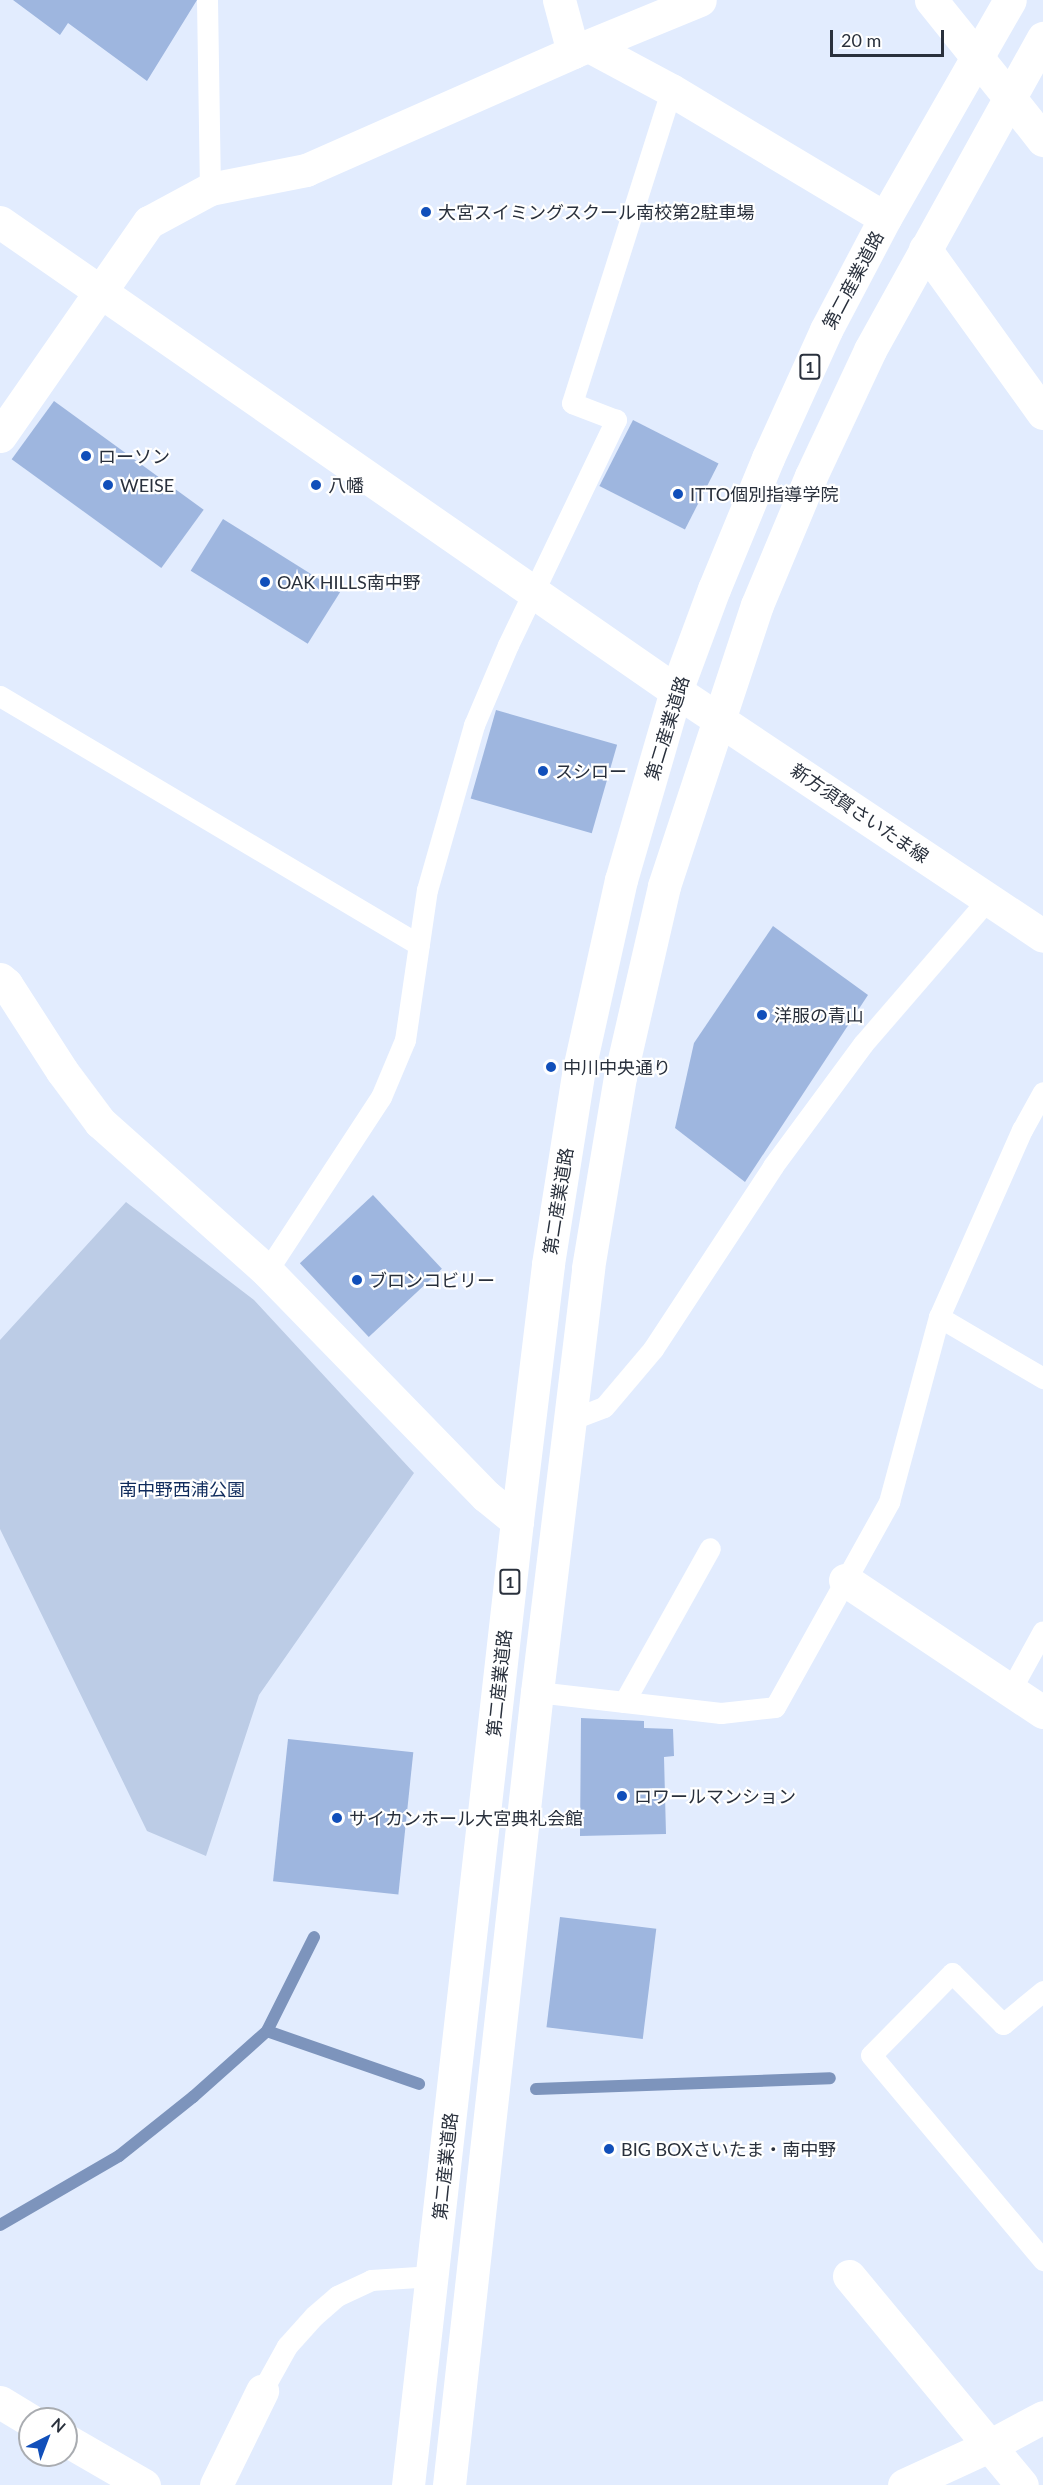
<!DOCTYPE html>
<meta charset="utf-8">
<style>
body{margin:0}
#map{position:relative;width:1043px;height:2485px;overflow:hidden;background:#e2ecfe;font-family:Lato,"Noto Sans JP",sans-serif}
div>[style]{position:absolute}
.green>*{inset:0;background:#bccce6}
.stream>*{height:12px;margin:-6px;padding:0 6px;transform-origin:6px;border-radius:6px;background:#7d94bc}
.building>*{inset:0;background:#9eb6df;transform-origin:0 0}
.service>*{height:21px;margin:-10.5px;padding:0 10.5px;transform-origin:10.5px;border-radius:10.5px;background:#fff}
.minor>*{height:33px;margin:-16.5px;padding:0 16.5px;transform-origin:16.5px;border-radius:16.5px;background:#fff}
.tertiary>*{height:33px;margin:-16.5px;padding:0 16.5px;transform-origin:16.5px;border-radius:16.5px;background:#fff}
.secondary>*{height:33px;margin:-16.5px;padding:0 16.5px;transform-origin:16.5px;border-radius:16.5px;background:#fff}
.primary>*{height:33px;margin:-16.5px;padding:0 16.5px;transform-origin:16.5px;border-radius:16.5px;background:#fff}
.dots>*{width:16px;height:16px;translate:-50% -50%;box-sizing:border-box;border:3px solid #fff;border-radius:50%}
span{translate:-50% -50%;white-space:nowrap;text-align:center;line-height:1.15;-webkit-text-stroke:4.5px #fff;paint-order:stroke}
.shield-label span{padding:2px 4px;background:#fff;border:2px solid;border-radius:4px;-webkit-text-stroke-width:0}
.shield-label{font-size:16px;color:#29303c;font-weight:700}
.poi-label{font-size:18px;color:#29303c}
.left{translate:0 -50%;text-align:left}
.street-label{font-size:18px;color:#29303c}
.park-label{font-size:18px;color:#102c5d}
.north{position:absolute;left:18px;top:2407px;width:60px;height:60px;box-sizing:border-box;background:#fff;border:2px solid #a9acb1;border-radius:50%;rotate:42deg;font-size:16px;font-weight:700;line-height:24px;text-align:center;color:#29303c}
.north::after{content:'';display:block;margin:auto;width:21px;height:27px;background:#114fba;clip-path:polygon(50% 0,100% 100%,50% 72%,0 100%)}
.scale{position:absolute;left:830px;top:30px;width:114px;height:27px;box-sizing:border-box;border:3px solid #29303c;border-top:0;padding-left:8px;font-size:18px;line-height:21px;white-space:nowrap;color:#29303c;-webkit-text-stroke:4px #fff;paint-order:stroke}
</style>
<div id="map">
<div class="green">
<i style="clip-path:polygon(126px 1202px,254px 1300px,414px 1473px,259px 1695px,206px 1856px,147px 1831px,0 1529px,0 1340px)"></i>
</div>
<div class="stream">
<i style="left:267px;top:2031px;width:105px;rotate:-63.4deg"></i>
<i style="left:536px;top:2089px;width:294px;rotate:-2.1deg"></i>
<i style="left:0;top:2225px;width:138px;rotate:-30.1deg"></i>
<i style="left:119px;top:2156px;width:95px;rotate:-38.6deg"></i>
<i style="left:193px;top:2097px;width:99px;rotate:-41.7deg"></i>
<i style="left:267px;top:2031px;width:161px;rotate:19.2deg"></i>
</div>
<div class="building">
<i style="clip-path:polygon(13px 0,197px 0,147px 81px,68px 23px,60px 35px)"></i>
<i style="left:54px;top:401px;width:185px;height:72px;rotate:36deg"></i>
<i style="left:633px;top:420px;width:96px;height:74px;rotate:27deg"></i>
<i style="left:223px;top:519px;width:138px;height:61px;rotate:32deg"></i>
<i style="left:496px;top:710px;width:126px;height:92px;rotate:16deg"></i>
<i style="clip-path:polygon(773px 926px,868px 995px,745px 1182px,675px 1128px,694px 1043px)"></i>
<i style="left:373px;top:1195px;width:101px;height:100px;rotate:47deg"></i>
<i style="clip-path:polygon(581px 1718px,644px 1721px,644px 1728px,673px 1729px,674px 1756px,664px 1757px,666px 1834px,580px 1836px)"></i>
<i style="left:288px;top:1739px;width:126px;height:143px;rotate:6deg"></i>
<i style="left:560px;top:1917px;width:97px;height:111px;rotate:7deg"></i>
</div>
<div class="service">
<i style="left:207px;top:0;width:189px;rotate:89.1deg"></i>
<i style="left:0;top:696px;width:487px;rotate:30.7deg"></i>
<i style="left:267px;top:1271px;width:208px;rotate:-56.8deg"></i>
<i style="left:381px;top:1097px;width:62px;rotate:-67.2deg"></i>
<i style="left:405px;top:1040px;width:152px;rotate:-81.7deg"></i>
<i style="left:427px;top:890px;width:172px;rotate:-74.1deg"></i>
<i style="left:474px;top:725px;width:87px;rotate:-67deg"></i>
<i style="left:508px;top:645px;width:250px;rotate:-64.4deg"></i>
<i style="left:616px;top:420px;width:47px;rotate:-158.9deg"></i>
<i style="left:572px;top:403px;width:328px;rotate:-72.4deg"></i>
<i style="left:939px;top:1317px;width:121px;rotate:30.4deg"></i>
<i style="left:570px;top:1420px;width:36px;rotate:-21deg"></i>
<i style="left:604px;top:1407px;width:76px;rotate:-49.8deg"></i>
<i style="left:653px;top:1349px;width:219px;rotate:-56.7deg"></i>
<i style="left:773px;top:1166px;width:152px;rotate:-53.6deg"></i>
<i style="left:863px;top:1044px;width:191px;rotate:-49.2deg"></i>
<i style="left:1010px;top:1691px;width:68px;rotate:-61.2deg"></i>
<i style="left:537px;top:1692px;width:185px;rotate:6.5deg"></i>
<i style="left:721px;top:1713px;width:54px;rotate:-6.3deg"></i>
<i style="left:775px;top:1707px;width:235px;rotate:-60.9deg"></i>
<i style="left:889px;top:1502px;width:192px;rotate:-74.9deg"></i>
<i style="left:939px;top:1317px;width:205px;rotate:-66.1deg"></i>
<i style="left:1022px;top:1130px;width:43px;rotate:-61.1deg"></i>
<i style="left:624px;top:1702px;width:176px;rotate:-60.8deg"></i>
<i style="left:1043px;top:1991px;width:52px;rotate:140.5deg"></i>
<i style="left:1003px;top:2024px;width:72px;rotate:-135deg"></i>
<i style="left:952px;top:1973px;width:115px;rotate:134.6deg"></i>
<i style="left:871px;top:2055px;width:268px;rotate:50deg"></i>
<i style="left:262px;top:2391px;width:51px;rotate:-60.9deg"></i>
<i style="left:287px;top:2346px;width:40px;rotate:-48deg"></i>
<i style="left:314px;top:2316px;width:30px;rotate:-41deg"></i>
<i style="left:337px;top:2296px;width:38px;rotate:-25deg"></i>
<i style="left:371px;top:2280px;width:62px;rotate:-3.7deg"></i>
</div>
<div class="minor">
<i style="left:559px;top:0;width:54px;rotate:74.9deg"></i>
<i style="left:589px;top:46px;width:93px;rotate:28.2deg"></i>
<i style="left:671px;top:90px;width:249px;rotate:30.9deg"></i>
<i style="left:925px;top:249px;width:202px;rotate:54.3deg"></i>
<i style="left:0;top:436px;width:261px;rotate:-55.2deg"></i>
<i style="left:149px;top:222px;width:69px;rotate:-28.4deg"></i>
<i style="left:210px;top:189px;width:98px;rotate:-11.2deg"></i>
<i style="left:306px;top:170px;width:292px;rotate:-23.8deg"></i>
<i style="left:573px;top:52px;width:137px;rotate:-22.3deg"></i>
<i style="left:0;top:979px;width:8px;rotate:40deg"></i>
<i style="left:6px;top:984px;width:103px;rotate:57.2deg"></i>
<i style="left:62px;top:1071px;width:64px;rotate:53.3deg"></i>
<i style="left:100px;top:1122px;width:224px;rotate:41.7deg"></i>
<i style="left:267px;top:1271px;width:314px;rotate:45.8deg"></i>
<i style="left:486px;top:1496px;width:40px;rotate:39deg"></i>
<i style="left:845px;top:1580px;width:238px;rotate:33.7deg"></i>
<i style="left:849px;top:2276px;width:271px;rotate:50.4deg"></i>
<i style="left:0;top:2402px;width:35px;rotate:31deg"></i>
<i style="left:66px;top:2440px;width:90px;rotate:30deg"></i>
<i style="left:216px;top:2485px;width:105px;rotate:-63.9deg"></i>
<i style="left:904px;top:2485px;width:94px;rotate:-24.6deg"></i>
<i style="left:989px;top:2446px;width:61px;rotate:-28.2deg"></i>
</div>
<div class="tertiary">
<i style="left:1009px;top:97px;width:55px;rotate:51.7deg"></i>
<i style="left:0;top:222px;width:823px;rotate:34.75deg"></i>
</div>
<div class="secondary">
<i style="left:931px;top:0;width:124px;rotate:51.2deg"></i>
<i style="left:676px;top:691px;width:441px;rotate:33.7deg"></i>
</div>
<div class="primary">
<i style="left:408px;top:2485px;width:970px;rotate:-83.55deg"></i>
<i style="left:517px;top:1521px;width:259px;rotate:-83.1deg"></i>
<i style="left:548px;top:1264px;width:197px;rotate:-81deg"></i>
<i style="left:579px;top:1069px;width:194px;rotate:-77.5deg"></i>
<i style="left:621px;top:880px;width:197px;rotate:-73.8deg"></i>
<i style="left:676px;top:691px;width:109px;rotate:-69.6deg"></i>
<i style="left:714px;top:589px;width:142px;rotate:-67.6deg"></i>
<i style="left:768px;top:458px;width:141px;rotate:-65.6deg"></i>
<i style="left:826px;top:330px;width:127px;rotate:-62.2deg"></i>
<i style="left:885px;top:218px;width:251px;rotate:-60.2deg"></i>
<i style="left:449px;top:2485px;width:798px;rotate:-83.67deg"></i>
<i style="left:537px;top:1692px;width:427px;rotate:-83.1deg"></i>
<i style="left:588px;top:1268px;width:194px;rotate:-80.5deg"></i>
<i style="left:620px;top:1077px;width:196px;rotate:-77deg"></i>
<i style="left:664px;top:886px;width:296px;rotate:-71.7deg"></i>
<i style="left:757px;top:605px;width:140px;rotate:-67.3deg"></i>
<i style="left:811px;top:476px;width:139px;rotate:-64.9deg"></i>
<i style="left:870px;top:350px;width:357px;rotate:-61deg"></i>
</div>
<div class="dots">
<i style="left:426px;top:212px;background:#114fba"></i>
<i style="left:86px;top:456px;background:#114fba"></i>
<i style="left:108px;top:485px;background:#114fba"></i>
<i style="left:316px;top:485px;background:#114fba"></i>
<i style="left:678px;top:494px;background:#114fba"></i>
<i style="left:265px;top:582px;background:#114fba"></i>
<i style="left:543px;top:771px;background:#114fba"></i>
<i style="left:762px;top:1015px;background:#114fba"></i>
<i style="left:551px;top:1067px;background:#114fba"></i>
<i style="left:357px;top:1280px;background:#114fba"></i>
<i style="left:622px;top:1796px;background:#114fba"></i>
<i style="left:337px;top:1818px;background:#114fba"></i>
<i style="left:609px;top:2149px;background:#114fba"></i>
</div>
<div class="shield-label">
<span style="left:810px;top:367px">1</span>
<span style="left:510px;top:1582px">1</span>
</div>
<div class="poi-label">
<span class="left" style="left:438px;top:212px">大宮スイミングスクール南校第2駐車場</span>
<span class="left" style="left:98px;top:456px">ローソン</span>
<span class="left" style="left:120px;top:485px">WEISE</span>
<span class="left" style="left:328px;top:485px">八幡</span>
<span class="left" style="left:690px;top:494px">ITTO個別指導学院</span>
<span class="left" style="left:277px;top:582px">OAK HILLS南中野</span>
<span class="left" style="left:555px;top:771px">スシロー</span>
<span class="left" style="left:774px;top:1015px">洋服の青山</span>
<span class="left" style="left:563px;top:1067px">中川中央通り</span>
<span class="left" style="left:369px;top:1280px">ブロンコビリー</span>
<span class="left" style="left:634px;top:1796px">ロワールマンション</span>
<span class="left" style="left:349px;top:1818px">サイカンホール大宮典礼会館</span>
<span class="left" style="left:621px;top:2149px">BIG BOXさいたま・南中野</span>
</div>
<div class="street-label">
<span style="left:853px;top:280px;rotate:-62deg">第二産業道路</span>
<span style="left:667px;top:728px;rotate:-73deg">第二産業道路</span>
<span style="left:860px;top:813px;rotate:34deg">新方須賀さいたま線</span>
<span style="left:558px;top:1201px;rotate:-81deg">第二産業道路</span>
<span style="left:499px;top:1683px;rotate:-84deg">第二産業道路</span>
<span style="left:445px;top:2166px;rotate:-84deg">第二産業道路</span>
</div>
<div class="park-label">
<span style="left:182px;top:1489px">南中野西浦公園</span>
</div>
<div class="north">N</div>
<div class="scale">20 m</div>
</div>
